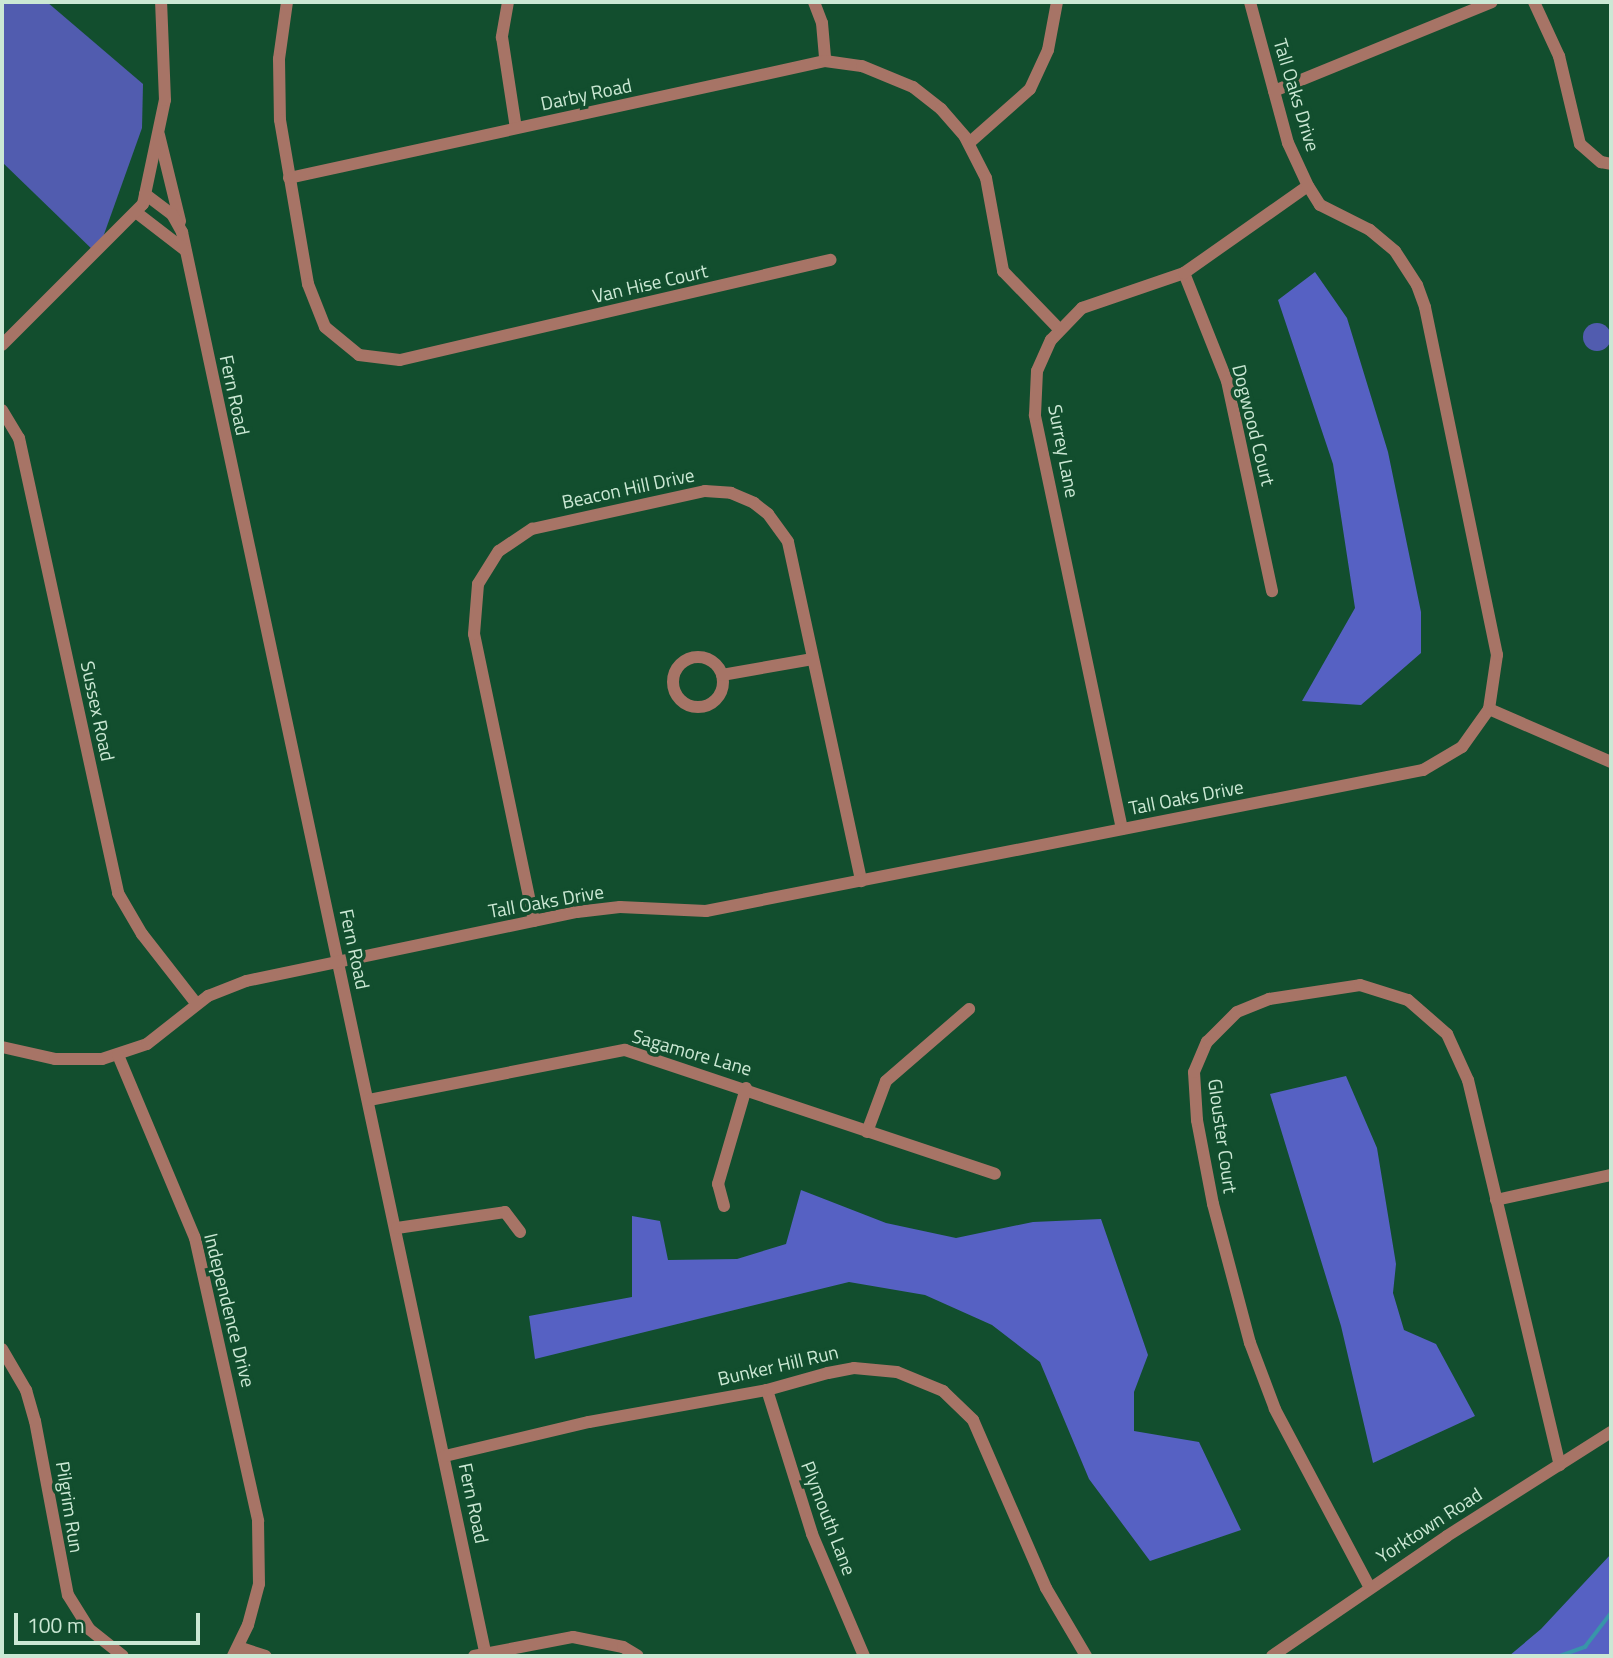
<!DOCTYPE html>
<style>
body{margin:0}
#map{position:relative;width:1613px;height:1658px;overflow:hidden;background:#124e2e;font-family:"Titillium Web",sans-serif}
div>[style]{position:absolute}
.green>*{inset:0;background:#515caf}
.round{border-radius:50%}
.forest>*{inset:0;background:#5661c3}
.stream>*{height:3.5px;margin:-1.75px;padding:0 1.75px;transform-origin:1.75px;border-radius:1.75px;background:#3895a9}
.minor>*{height:12px;margin:-6px;padding:0 6px;transform-origin:6px;border-radius:6px;background:#a77466}
.minor>.ring{margin:-6px;padding:0;box-sizing:content-box;background:none;border:12px solid #a77466;border-radius:50%}
span{translate:-50% -50%;white-space:nowrap;text-align:center;line-height:1.15;-webkit-text-stroke:7px #124e2e;paint-order:stroke}
.street-label{font-size:19px;color:#cbe8d4}
.frame{position:absolute;inset:0;border:4px solid #cbe8d4;pointer-events:none}
.scale{position:absolute;left:14px;top:1613px;width:186px;height:32px;box-sizing:border-box;border:4px solid #cbe8d4;border-top:0;padding-left:9px;font-size:21px;line-height:24px;white-space:nowrap;color:#cbe8d4;-webkit-text-stroke:5px #124e2e;paint-order:stroke}
</style>
<div id="map">
<div class="green">
<i style="clip-path:polygon(2px 2px,47px 2px,143px 84px,142px 128px,97px 254px,2px 162px)"></i>
<i class="round" style="left:1583px;top:323px;width:28px;height:28px"></i>
</div>
<div class="forest">
<i style="clip-path:polygon(1315px 272px,1347px 318px,1388px 452px,1421px 612px,1421px 653px,1361px 705px,1302px 701px,1355px 608px,1333px 464px,1278px 300px)"></i>
<i style="clip-path:polygon(1346px 1076px,1377px 1148px,1396px 1264px,1393px 1293px,1404px 1330px,1436px 1344px,1475px 1416px,1373px 1463px,1341px 1326px,1270px 1094px)"></i>
<i style="clip-path:polygon(801px 1190px,886px 1223px,956px 1238px,1033px 1222px,1101px 1219px,1148px 1355px,1134px 1392px,1134px 1431px,1199px 1442px,1241px 1530px,1150px 1561px,1089px 1479px,1040px 1362px,992px 1325px,925px 1295px,849px 1282px,535px 1359px,529px 1316px,632px 1297px,632px 1216px,660px 1221px,668px 1260px,737px 1259px,786px 1244px)"></i>
<i style="clip-path:polygon(1611px 1554px,1611px 1656px,1509px 1656px,1541px 1629px)"></i>
</div>
<div class="stream">
<i style="left:1560px;top:1656px;width:27px;rotate:-20deg"></i>
<i style="left:1585px;top:1647px;width:43px;rotate:-52.6deg"></i>
</div>
<div class="minor">
<i style="left:287px;top:2px;width:58px;rotate:98deg"></i>
<i style="left:279px;top:59px;width:61px;rotate:89.1deg"></i>
<i style="left:280px;top:120px;width:166px;rotate:80.3deg"></i>
<i style="left:308px;top:284px;width:46px;rotate:68.4deg"></i>
<i style="left:325px;top:327px;width:44px;rotate:39.5deg"></i>
<i style="left:359px;top:355px;width:41px;rotate:7deg"></i>
<i style="left:400px;top:360px;width:442px;rotate:-13.1deg"></i>
<i style="left:508px;top:2px;width:36px;rotate:100deg"></i>
<i style="left:502px;top:37px;width:92px;rotate:81.3deg"></i>
<i style="left:814px;top:2px;width:22px;rotate:69deg"></i>
<i style="left:822px;top:23px;width:38px;rotate:85deg"></i>
<i style="left:1534px;top:2px;width:60px;rotate:65.2deg"></i>
<i style="left:1559px;top:56px;width:90px;rotate:76.6deg"></i>
<i style="left:1580px;top:144px;width:28px;rotate:41deg"></i>
<i style="left:1601px;top:162px;width:10px;rotate:11deg"></i>
<i style="left:1274px;top:91px;width:235px;rotate:-22.2deg"></i>
<i style="left:159px;top:135px;width:89px;rotate:76.3deg"></i>
<i style="left:969px;top:143px;width:81px;rotate:-41.5deg"></i>
<i style="left:1030px;top:89px;width:43px;rotate:-65.2deg"></i>
<i style="left:1048px;top:50px;width:49px;rotate:-79.4deg"></i>
<i style="left:289px;top:178px;width:549px;rotate:-12.31deg"></i>
<i style="left:825px;top:61px;width:37px;rotate:8deg"></i>
<i style="left:862px;top:66px;width:55px;rotate:22.4deg"></i>
<i style="left:913px;top:87px;width:36px;rotate:38deg"></i>
<i style="left:941px;top:109px;width:37px;rotate:49deg"></i>
<i style="left:965px;top:137px;width:46px;rotate:62.9deg"></i>
<i style="left:986px;top:178px;width:95px;rotate:79.6deg"></i>
<i style="left:1003px;top:271px;width:81px;rotate:46deg"></i>
<i style="left:145px;top:194px;width:34px;rotate:37deg"></i>
<i style="left:172px;top:214px;width:21px;rotate:61deg"></i>
<i style="left:182px;top:232px;width:1456px;rotate:77.95deg"></i>
<i style="left:137px;top:213px;width:61px;rotate:37.6deg"></i>
<i style="left:1184px;top:273px;width:116px;rotate:68.3deg"></i>
<i style="left:1227px;top:381px;width:215px;rotate:77.9deg"></i>
<i style="left:2px;top:345px;width:199px;rotate:-45deg"></i>
<i style="left:143px;top:204px;width:106px;rotate:-78.1deg"></i>
<i style="left:165px;top:100px;width:98px;rotate:-92.3deg"></i>
<i style="left:2px;top:410px;width:33px;rotate:59deg"></i>
<i style="left:19px;top:438px;width:466px;rotate:77.7deg"></i>
<i style="left:118px;top:893px;width:48px;rotate:59.7deg"></i>
<i style="left:142px;top:934px;width:88px;rotate:52deg"></i>
<i class="ring" style="left:673px;top:657px;width:38px;height:38px"></i>
<i style="left:722px;top:675px;width:92px;rotate:-10deg"></i>
<i style="left:1489px;top:709px;width:133px;rotate:23.5deg"></i>
<i style="left:1122px;top:829px;width:423px;rotate:-101.9deg"></i>
<i style="left:1035px;top:415px;width:44px;rotate:-87.4deg"></i>
<i style="left:1037px;top:371px;width:34px;rotate:-66deg"></i>
<i style="left:1051px;top:340px;width:45px;rotate:-45.9deg"></i>
<i style="left:1082px;top:308px;width:108px;rotate:-18.9deg"></i>
<i style="left:1184px;top:273px;width:151px;rotate:-35.1deg"></i>
<i style="left:534px;top:921px;width:293px;rotate:-101.8deg"></i>
<i style="left:474px;top:634px;width:50px;rotate:-85.4deg"></i>
<i style="left:478px;top:584px;width:39px;rotate:-58deg"></i>
<i style="left:499px;top:551px;width:40px;rotate:-34deg"></i>
<i style="left:532px;top:529px;width:177px;rotate:-12.4deg"></i>
<i style="left:705px;top:491px;width:26px;rotate:4deg"></i>
<i style="left:731px;top:493px;width:25px;rotate:23deg"></i>
<i style="left:754px;top:503px;width:18px;rotate:38deg"></i>
<i style="left:768px;top:514px;width:34px;rotate:54deg"></i>
<i style="left:788px;top:542px;width:347px;rotate:77.8deg"></i>
<i style="left:2px;top:1047px;width:54px;rotate:12.8deg"></i>
<i style="left:55px;top:1059px;width:47px"></i>
<i style="left:102px;top:1059px;width:47px;rotate:-18.4deg"></i>
<i style="left:147px;top:1044px;width:78px;rotate:-38.2deg"></i>
<i style="left:208px;top:996px;width:41px;rotate:-21.5deg"></i>
<i style="left:246px;top:981px;width:338px;rotate:-11.8deg"></i>
<i style="left:577px;top:912px;width:43px;rotate:-6.6deg"></i>
<i style="left:620px;top:907px;width:86px;rotate:2.7deg"></i>
<i style="left:706px;top:911px;width:731px;rotate:-11.13deg"></i>
<i style="left:1423px;top:770px;width:45px;rotate:-30.5deg"></i>
<i style="left:1462px;top:747px;width:47px;rotate:-54.6deg"></i>
<i style="left:1489px;top:709px;width:55px;rotate:-81.6deg"></i>
<i style="left:1497px;top:655px;width:355px;rotate:-101.7deg"></i>
<i style="left:1425px;top:307px;width:23px;rotate:-110deg"></i>
<i style="left:1417px;top:285px;width:40px;rotate:-122.9deg"></i>
<i style="left:1395px;top:251px;width:33px;rotate:-140deg"></i>
<i style="left:1370px;top:230px;width:56px;rotate:-153.4deg"></i>
<i style="left:1320px;top:205px;width:22px;rotate:-122deg"></i>
<i style="left:1308px;top:186px;width:47px;rotate:-114.9deg"></i>
<i style="left:1288px;top:143px;width:146px;rotate:-105.1deg"></i>
<i style="left:118px;top:1055px;width:199px;rotate:67.2deg"></i>
<i style="left:195px;top:1238px;width:290px;rotate:77.4deg"></i>
<i style="left:258px;top:1521px;width:63px;rotate:89.1deg"></i>
<i style="left:259px;top:1584px;width:42px;rotate:105deg"></i>
<i style="left:248px;top:1625px;width:34px;rotate:116deg"></i>
<i style="left:369px;top:1100px;width:261px;rotate:-11.1deg"></i>
<i style="left:625px;top:1050px;width:390px;rotate:18.5deg"></i>
<i style="left:867px;top:1132px;width:54px;rotate:-69.6deg"></i>
<i style="left:886px;top:1081px;width:110px;rotate:-40.9deg"></i>
<i style="left:1496px;top:1200px;width:118px;rotate:-12.3deg"></i>
<i style="left:724px;top:1206px;width:23px;rotate:-105deg"></i>
<i style="left:718px;top:1184px;width:100px;rotate:-73.7deg"></i>
<i style="left:397px;top:1228px;width:109px;rotate:-8.4deg"></i>
<i style="left:505px;top:1212px;width:25px;rotate:53deg"></i>
<i style="left:2px;top:1349px;width:48px;rotate:59.7deg"></i>
<i style="left:26px;top:1390px;width:32px;rotate:74deg"></i>
<i style="left:35px;top:1421px;width:177px;rotate:79.3deg"></i>
<i style="left:68px;top:1595px;width:40px;rotate:58deg"></i>
<i style="left:89px;top:1629px;width:43px;rotate:38.5deg"></i>
<i style="left:767px;top:1390px;width:151px;rotate:72.6deg"></i>
<i style="left:812px;top:1534px;width:133px;rotate:66.9deg"></i>
<i style="left:445px;top:1456px;width:148px;rotate:-13.3deg"></i>
<i style="left:589px;top:1422px;width:181px;rotate:-10.2deg"></i>
<i style="left:767px;top:1390px;width:63px;rotate:-15.6deg"></i>
<i style="left:828px;top:1373px;width:26px;rotate:-11deg"></i>
<i style="left:854px;top:1368px;width:43px;rotate:5.3deg"></i>
<i style="left:897px;top:1372px;width:50px;rotate:22.4deg"></i>
<i style="left:943px;top:1391px;width:42px;rotate:44deg"></i>
<i style="left:973px;top:1420px;width:183px;rotate:66.5deg"></i>
<i style="left:1046px;top:1588px;width:79px;rotate:59.5deg"></i>
<i style="left:1370px;top:1588px;width:203px;rotate:-118deg"></i>
<i style="left:1275px;top:1409px;width:71px;rotate:-110.7deg"></i>
<i style="left:1250px;top:1343px;width:144px;rotate:-104.9deg"></i>
<i style="left:1213px;top:1204px;width:86px;rotate:-100.8deg"></i>
<i style="left:1197px;top:1120px;width:48px;rotate:-93.6deg"></i>
<i style="left:1194px;top:1072px;width:33px;rotate:-67deg"></i>
<i style="left:1207px;top:1042px;width:42px;rotate:-45deg"></i>
<i style="left:1237px;top:1012px;width:35px;rotate:-22deg"></i>
<i style="left:1269px;top:999px;width:92px;rotate:-8.7deg"></i>
<i style="left:1360px;top:985px;width:50px;rotate:17.4deg"></i>
<i style="left:1408px;top:1000px;width:52px;rotate:41.1deg"></i>
<i style="left:1447px;top:1034px;width:51px;rotate:65.5deg"></i>
<i style="left:1468px;top:1080px;width:396px;rotate:76.6deg"></i>
<i style="left:238px;top:1647px;width:29px;rotate:18deg"></i>
<i style="left:474px;top:1656px;width:101px;rotate:-10.9deg"></i>
<i style="left:573px;top:1637px;width:51px;rotate:11.3deg"></i>
<i style="left:623px;top:1647px;width:17px;rotate:31deg"></i>
<i style="left:1272px;top:1656px;width:212px;rotate:-34.4deg"></i>
<i style="left:1447px;top:1536px;width:194px;rotate:-32.4deg"></i>
</div>
<div class="street-label">
<span style="left:586px;top:94px;rotate:-12deg">Darby Road</span>
<span style="left:1297px;top:95px;rotate:73deg">Tall Oaks Drive</span>
<span style="left:650px;top:283px;rotate:-13deg">Van Hise Court</span>
<span style="left:235px;top:395px;rotate:78deg">Fern Road</span>
<span style="left:1254px;top:425px;rotate:76deg">Dogwood Court</span>
<span style="left:1064px;top:451px;rotate:79deg">Surrey Lane</span>
<span style="left:628px;top:488px;rotate:-12deg">Beacon Hill Drive</span>
<span style="left:98px;top:711px;rotate:78deg">Sussex Road</span>
<span style="left:1186px;top:797px;rotate:-11deg">Tall Oaks Drive</span>
<span style="left:546px;top:901px;rotate:-10deg">Tall Oaks Drive</span>
<span style="left:355px;top:949px;rotate:78deg">Fern Road</span>
<span style="left:692px;top:1052px;rotate:16deg">Sagamore Lane</span>
<span style="left:1223px;top:1136px;rotate:82deg">Glouster Court</span>
<span style="left:230px;top:1310px;rotate:76deg">Independence Drive</span>
<span style="left:778px;top:1365px;rotate:-13deg">Bunker Hill Run</span>
<span style="left:474px;top:1503px;rotate:78deg">Fern Road</span>
<span style="left:70px;top:1507px;rotate:81deg">Pilgrim Run</span>
<span style="left:829px;top:1518px;rotate:69deg">Plymouth Lane</span>
<span style="left:1429px;top:1525px;rotate:-33deg">Yorktown Road</span>
</div>
<div class="frame"></div>
<div class="scale">100 m</div>
</div>
